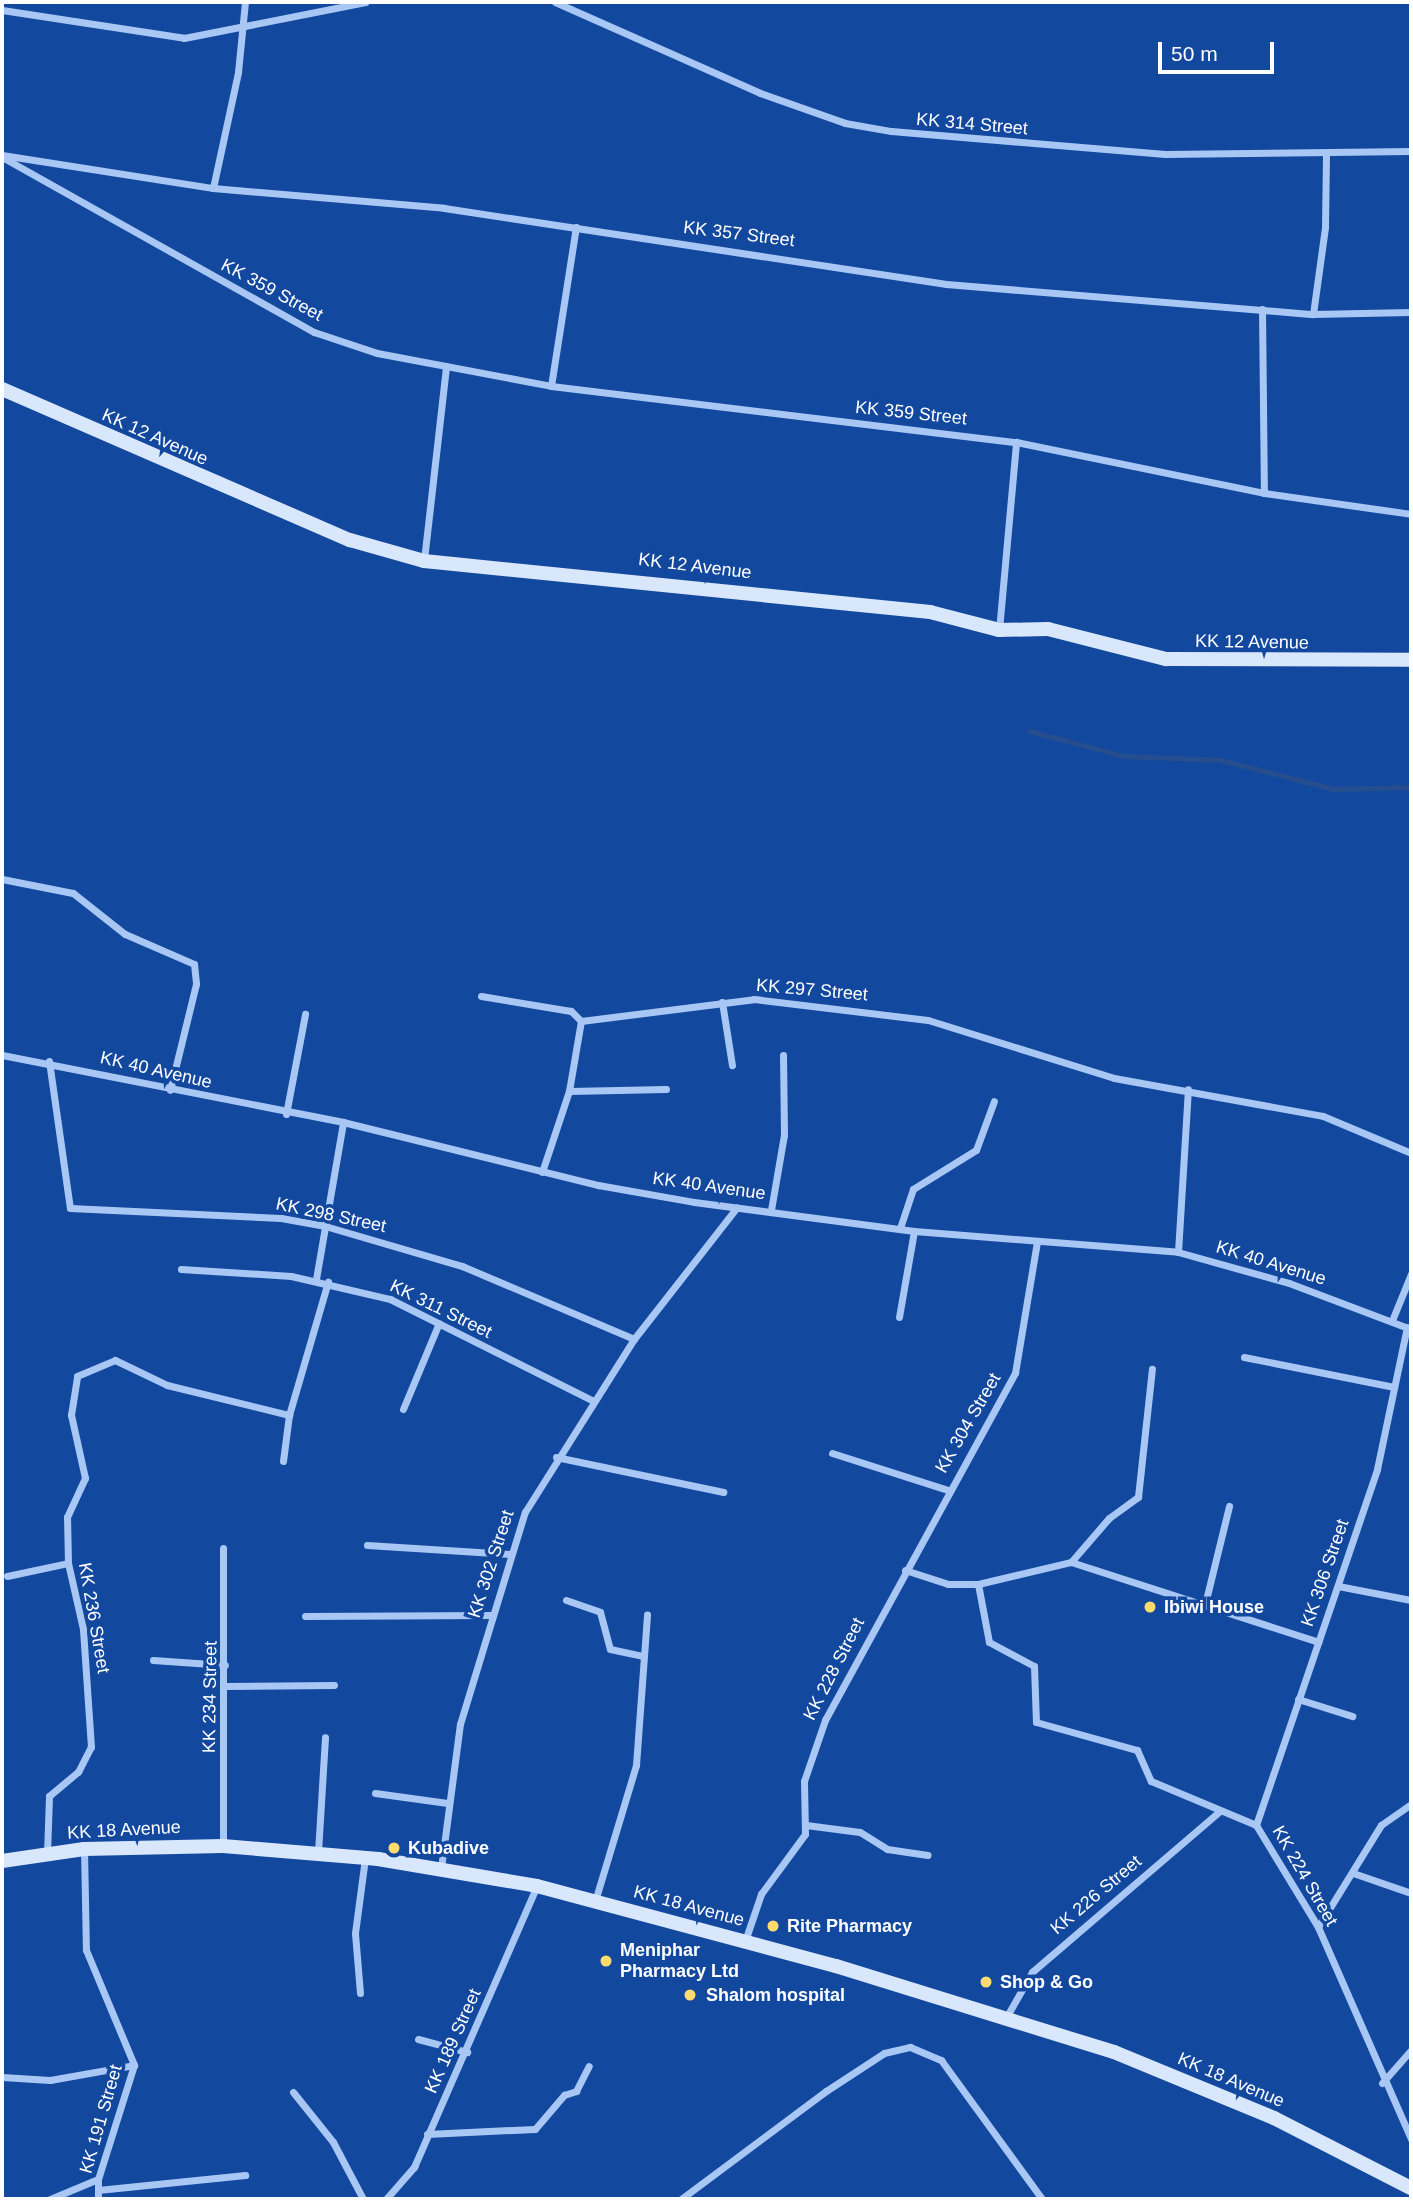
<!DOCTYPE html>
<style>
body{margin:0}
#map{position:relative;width:1413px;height:2201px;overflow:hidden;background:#12489e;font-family:Arial,sans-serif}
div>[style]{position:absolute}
.stream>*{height:4.5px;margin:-2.25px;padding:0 2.25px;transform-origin:2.25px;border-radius:2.25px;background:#264e8e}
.street>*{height:7px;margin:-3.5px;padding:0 3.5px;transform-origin:3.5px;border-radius:3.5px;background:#a9c7f4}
.secondary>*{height:14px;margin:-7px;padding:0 7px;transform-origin:7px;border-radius:7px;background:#d9e7fd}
.dots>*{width:19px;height:19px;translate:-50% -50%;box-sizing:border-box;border:4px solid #12489e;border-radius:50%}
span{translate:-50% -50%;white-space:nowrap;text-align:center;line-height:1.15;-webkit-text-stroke:7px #12489e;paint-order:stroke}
.street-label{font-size:18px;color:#fff}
.poi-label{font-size:18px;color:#fff;font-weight:700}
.left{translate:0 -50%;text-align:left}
.frame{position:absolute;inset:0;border:4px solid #fff;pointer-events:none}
.scale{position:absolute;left:1158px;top:42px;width:116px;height:32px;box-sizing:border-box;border:4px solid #fff;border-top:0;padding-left:9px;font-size:21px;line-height:24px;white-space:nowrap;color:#fff;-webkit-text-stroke:5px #12489e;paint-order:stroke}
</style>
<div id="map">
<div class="stream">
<i style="left:1030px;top:731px;width:97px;rotate:14.9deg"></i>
<i style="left:1124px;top:756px;width:97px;rotate:2.4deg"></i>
<i style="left:1221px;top:760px;width:117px;rotate:14.4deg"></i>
<i style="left:1334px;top:789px;width:77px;rotate:-1.5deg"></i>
</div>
<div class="street">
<i style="left:555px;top:2px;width:224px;rotate:23.9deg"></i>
<i style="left:760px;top:93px;width:90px;rotate:19.4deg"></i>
<i style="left:845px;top:123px;width:47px;rotate:9.9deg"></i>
<i style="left:891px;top:131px;width:275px;rotate:4.8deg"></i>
<i style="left:1165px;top:154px;width:246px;rotate:-0.7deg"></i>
<i style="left:2px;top:10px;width:184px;rotate:8.7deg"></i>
<i style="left:184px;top:38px;width:185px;rotate:-11.2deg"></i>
<i style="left:2px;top:155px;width:214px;rotate:8.9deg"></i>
<i style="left:213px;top:188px;width:232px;rotate:4.9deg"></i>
<i style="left:444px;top:208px;width:508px;rotate:8.61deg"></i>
<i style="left:946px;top:284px;width:368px;rotate:4.7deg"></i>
<i style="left:1313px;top:314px;width:98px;rotate:-1.2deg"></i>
<i style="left:2px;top:157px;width:358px;rotate:29.3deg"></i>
<i style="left:314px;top:332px;width:66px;rotate:18.4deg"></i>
<i style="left:377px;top:353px;width:177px;rotate:10.7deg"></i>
<i style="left:551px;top:386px;width:468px;rotate:6.9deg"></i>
<i style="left:1016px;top:442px;width:253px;rotate:11.6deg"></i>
<i style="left:1264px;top:493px;width:148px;rotate:8.1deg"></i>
<i style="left:213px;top:188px;width:119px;rotate:-77.8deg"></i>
<i style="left:238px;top:72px;width:70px;rotate:-84.3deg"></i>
<i style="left:1262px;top:309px;width:184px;rotate:89.4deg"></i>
<i style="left:1313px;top:314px;width:88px;rotate:-82.1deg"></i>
<i style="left:1325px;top:227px;width:73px;rotate:-89.2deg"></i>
<i style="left:551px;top:386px;width:161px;rotate:-81.1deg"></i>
<i style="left:424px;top:560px;width:195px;rotate:-83.5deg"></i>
<i style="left:999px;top:630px;width:189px;rotate:-84.8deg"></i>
<i style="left:2px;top:879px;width:72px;rotate:11.2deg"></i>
<i style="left:73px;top:893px;width:66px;rotate:38.3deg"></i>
<i style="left:125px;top:934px;width:75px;rotate:23.5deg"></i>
<i style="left:194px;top:964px;width:20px;rotate:84deg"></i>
<i style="left:196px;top:984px;width:109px;rotate:103.8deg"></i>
<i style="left:481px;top:996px;width:91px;rotate:9.5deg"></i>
<i style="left:571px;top:1011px;width:14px;rotate:45deg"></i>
<i style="left:722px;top:1002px;width:64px;rotate:81deg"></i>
<i style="left:2px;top:1055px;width:348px;rotate:11.1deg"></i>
<i style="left:343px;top:1122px;width:263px;rotate:13.9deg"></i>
<i style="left:598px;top:1185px;width:97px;rotate:10deg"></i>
<i style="left:694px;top:1202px;width:222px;rotate:7.5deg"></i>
<i style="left:914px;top:1231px;width:265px;rotate:4.5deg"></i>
<i style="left:1178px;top:1252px;width:115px;rotate:15.6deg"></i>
<i style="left:1289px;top:1283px;width:130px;rotate:20.7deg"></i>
<i style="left:49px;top:1061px;width:148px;rotate:81.9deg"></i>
<i style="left:70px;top:1208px;width:211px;rotate:2.7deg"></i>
<i style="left:281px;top:1218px;width:45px;rotate:10.3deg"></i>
<i style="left:325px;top:1226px;width:143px;rotate:16.3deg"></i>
<i style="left:462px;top:1266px;width:187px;rotate:23deg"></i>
<i style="left:569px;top:1091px;width:97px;rotate:-1.2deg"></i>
<i style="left:286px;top:1114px;width:102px;rotate:-79.2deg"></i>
<i style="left:542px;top:1172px;width:85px;rotate:-71.6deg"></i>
<i style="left:569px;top:1091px;width:71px;rotate:-80.3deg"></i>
<i style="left:581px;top:1021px;width:174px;rotate:-7.2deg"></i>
<i style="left:754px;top:999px;width:175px;rotate:6.9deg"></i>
<i style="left:928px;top:1020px;width:195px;rotate:17.3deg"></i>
<i style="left:1114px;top:1078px;width:212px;rotate:10.3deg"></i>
<i style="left:1323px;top:1116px;width:95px;rotate:22.8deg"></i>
<i style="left:771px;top:1210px;width:76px;rotate:-80.2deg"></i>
<i style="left:784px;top:1135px;width:80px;rotate:-90.7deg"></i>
<i style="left:900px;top:1228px;width:41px;rotate:-71.6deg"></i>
<i style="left:913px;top:1189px;width:74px;rotate:-31.8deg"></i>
<i style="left:976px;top:1150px;width:52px;rotate:-69.8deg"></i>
<i style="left:1178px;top:1252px;width:163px;rotate:-86.5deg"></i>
<i style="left:181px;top:1269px;width:110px;rotate:3.6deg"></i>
<i style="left:291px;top:1276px;width:102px;rotate:13.1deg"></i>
<i style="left:390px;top:1299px;width:228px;rotate:26.6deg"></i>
<i style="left:316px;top:1279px;width:159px;rotate:-80.2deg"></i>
<i style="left:899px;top:1317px;width:87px;rotate:-80.1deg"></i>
<i style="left:1393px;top:1318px;width:48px;rotate:-67.8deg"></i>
<i style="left:1244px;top:1357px;width:153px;rotate:11.3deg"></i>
<i style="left:403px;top:1409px;width:93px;rotate:-67.3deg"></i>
<i style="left:832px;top:1453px;width:122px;rotate:17.7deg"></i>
<i style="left:556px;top:1457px;width:171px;rotate:11.8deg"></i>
<i style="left:283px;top:1461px;width:46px;rotate:-82.6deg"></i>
<i style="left:367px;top:1545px;width:144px;rotate:3.6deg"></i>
<i style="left:223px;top:1548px;width:298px;rotate:90deg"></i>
<i style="left:1071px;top:1562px;width:58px;rotate:-49.2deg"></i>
<i style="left:1109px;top:1518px;width:36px;rotate:-36deg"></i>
<i style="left:1138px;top:1497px;width:129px;rotate:-83.8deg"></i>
<i style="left:905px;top:1570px;width:45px;rotate:18deg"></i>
<i style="left:948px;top:1584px;width:30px"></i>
<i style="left:978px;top:1584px;width:96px;rotate:-13.3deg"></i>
<i style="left:1071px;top:1562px;width:260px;rotate:17.9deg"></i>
<i style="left:7px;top:1576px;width:62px;rotate:-12deg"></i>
<i style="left:978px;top:1584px;width:59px;rotate:79.3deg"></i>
<i style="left:989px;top:1642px;width:51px;rotate:28.1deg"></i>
<i style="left:1034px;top:1666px;width:56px;rotate:88deg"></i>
<i style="left:1036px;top:1722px;width:105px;rotate:15.5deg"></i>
<i style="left:1137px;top:1750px;width:34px;rotate:66deg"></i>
<i style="left:1151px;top:1781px;width:114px;rotate:22.7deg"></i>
<i style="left:1256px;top:1825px;width:119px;rotate:58.7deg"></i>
<i style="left:1318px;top:1927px;width:232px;rotate:66.3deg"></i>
<i style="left:1338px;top:1586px;width:74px;rotate:10.9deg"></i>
<i style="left:566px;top:1600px;width:36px;rotate:19deg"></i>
<i style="left:600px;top:1612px;width:38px;rotate:75deg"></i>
<i style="left:610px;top:1649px;width:33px;rotate:12deg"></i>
<i style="left:1205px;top:1604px;width:101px;rotate:-76.2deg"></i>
<i style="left:305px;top:1616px;width:186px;rotate:-0.3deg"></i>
<i style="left:153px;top:1660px;width:72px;rotate:4deg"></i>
<i style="left:225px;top:1686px;width:109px;rotate:-0.5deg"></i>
<i style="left:1298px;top:1699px;width:57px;rotate:17.5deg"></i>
<i style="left:375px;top:1793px;width:73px;rotate:7.9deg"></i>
<i style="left:806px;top:1825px;width:54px;rotate:7.4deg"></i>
<i style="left:860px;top:1832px;width:32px;rotate:32deg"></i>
<i style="left:887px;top:1849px;width:41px;rotate:8.3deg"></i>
<i style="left:1256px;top:1825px;width:376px;rotate:-71.2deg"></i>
<i style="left:1377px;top:1469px;width:145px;rotate:-78.1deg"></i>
<i style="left:84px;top:1849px;width:101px;rotate:88.9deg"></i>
<i style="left:86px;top:1950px;width:125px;rotate:67.3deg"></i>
<i style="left:134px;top:2065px;width:120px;rotate:107.5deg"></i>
<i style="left:98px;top:2179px;width:20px;rotate:90deg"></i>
<i style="left:318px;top:1852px;width:115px;rotate:-86.5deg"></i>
<i style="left:47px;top:1854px;width:58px;rotate:-88deg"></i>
<i style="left:49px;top:1796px;width:38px;rotate:-40deg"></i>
<i style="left:78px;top:1772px;width:28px;rotate:-63deg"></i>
<i style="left:91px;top:1747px;width:118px;rotate:-93.9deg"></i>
<i style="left:83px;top:1629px;width:68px;rotate:-102.8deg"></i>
<i style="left:68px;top:1563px;width:46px;rotate:-91.2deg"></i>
<i style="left:67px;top:1517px;width:43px;rotate:-65.2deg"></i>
<i style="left:85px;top:1478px;width:65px;rotate:-102.5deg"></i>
<i style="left:71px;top:1415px;width:39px;rotate:-81deg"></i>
<i style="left:77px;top:1376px;width:41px;rotate:-22.8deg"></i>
<i style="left:115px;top:1360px;width:58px;rotate:25.7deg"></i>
<i style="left:167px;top:1385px;width:126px;rotate:13.8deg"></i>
<i style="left:289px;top:1415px;width:139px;rotate:-73.7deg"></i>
<i style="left:441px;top:1868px;width:145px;rotate:-82.5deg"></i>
<i style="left:460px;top:1724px;width:222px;rotate:-73deg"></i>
<i style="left:525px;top:1512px;width:204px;rotate:-57.8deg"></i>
<i style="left:634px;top:1339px;width:167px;rotate:-52deg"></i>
<i style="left:1353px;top:1873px;width:61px;rotate:19deg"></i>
<i style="left:595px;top:1901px;width:142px;rotate:-73.2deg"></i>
<i style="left:636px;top:1765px;width:151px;rotate:-85.8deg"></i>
<i style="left:1318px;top:1927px;width:120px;rotate:-58.3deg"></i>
<i style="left:1381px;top:1825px;width:37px;rotate:-35deg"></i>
<i style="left:745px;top:1941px;width:50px;rotate:-71.2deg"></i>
<i style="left:761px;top:1894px;width:74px;rotate:-53.7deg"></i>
<i style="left:805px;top:1834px;width:53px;rotate:-91.1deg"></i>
<i style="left:804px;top:1781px;width:65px;rotate:-71deg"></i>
<i style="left:825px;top:1720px;width:396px;rotate:-61.3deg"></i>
<i style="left:1015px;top:1373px;width:133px;rotate:-80.5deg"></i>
<i style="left:360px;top:1993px;width:60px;rotate:-94.8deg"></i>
<i style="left:355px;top:1933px;width:76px;rotate:-82.4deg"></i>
<i style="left:1007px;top:2016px;width:51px;rotate:-60.4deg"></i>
<i style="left:1032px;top:1972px;width:248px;rotate:-40.6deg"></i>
<i style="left:418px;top:2039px;width:51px;rotate:14.9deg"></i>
<i style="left:2px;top:2077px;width:48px;rotate:3.6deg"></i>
<i style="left:50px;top:2080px;width:85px;rotate:-10.1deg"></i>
<i style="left:1382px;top:2083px;width:44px;rotate:-48.7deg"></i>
<i style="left:293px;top:2092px;width:64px;rotate:51.3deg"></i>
<i style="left:333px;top:2142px;width:64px;rotate:62.2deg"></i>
<i style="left:427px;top:2134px;width:108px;rotate:-2.7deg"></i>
<i style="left:535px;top:2129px;width:45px;rotate:-49.5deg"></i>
<i style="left:564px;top:2095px;width:13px;rotate:-18deg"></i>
<i style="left:576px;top:2091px;width:28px;rotate:-63deg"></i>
<i style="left:98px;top:2190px;width:148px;rotate:-5.8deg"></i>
<i style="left:50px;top:2199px;width:52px;rotate:-22.6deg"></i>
<i style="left:386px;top:2199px;width:43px;rotate:-48.8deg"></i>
<i style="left:414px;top:2167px;width:307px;rotate:-66.4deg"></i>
<i style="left:681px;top:2199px;width:181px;rotate:-36.7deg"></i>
<i style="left:826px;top:2091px;width:69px;rotate:-33.2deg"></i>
<i style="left:884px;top:2053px;width:27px;rotate:-13deg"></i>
<i style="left:910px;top:2047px;width:34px;rotate:23deg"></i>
<i style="left:941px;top:2060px;width:172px;rotate:54deg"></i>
</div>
<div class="secondary">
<i style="left:2px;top:389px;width:379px;rotate:23.5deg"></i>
<i style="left:350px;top:540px;width:77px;rotate:15.8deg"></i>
<i style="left:424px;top:561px;width:509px;rotate:5.76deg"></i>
<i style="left:930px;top:612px;width:71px;rotate:14.6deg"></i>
<i style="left:999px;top:630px;width:49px;rotate:-1.2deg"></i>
<i style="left:1048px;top:629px;width:122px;rotate:14.3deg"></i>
<i style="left:1166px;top:659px;width:245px;rotate:0.2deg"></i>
<i style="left:2px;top:1861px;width:83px;rotate:-8.3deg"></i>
<i style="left:84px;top:1849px;width:139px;rotate:-1.2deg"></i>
<i style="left:223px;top:1846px;width:156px;rotate:4.8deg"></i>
<i style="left:378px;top:1859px;width:161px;rotate:9.6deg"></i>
<i style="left:537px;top:1886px;width:310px;rotate:15deg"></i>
<i style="left:836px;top:1966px;width:291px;rotate:17.2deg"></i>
<i style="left:1114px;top:2052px;width:173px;rotate:22.4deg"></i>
<i style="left:1274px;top:2118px;width:154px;rotate:27.1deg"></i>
</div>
<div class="dots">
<i style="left:1150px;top:1607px;background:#ffdc6c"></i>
<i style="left:394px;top:1848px;background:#ffdc6c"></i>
<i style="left:773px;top:1926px;background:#ffdc6c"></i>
<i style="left:606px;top:1961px;background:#ffdc6c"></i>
<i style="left:986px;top:1982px;background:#ffdc6c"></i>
<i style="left:690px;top:1995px;background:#ffdc6c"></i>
</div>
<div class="street-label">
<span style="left:972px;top:124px;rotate:5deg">KK 314 Street</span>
<span style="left:739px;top:234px;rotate:7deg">KK 357 Street</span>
<span style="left:272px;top:290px;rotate:28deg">KK 359 Street</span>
<span style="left:911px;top:413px;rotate:6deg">KK 359 Street</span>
<span style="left:155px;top:437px;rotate:24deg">KK 12 Avenue</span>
<span style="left:695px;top:566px;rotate:7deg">KK 12 Avenue</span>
<span style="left:1252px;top:642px;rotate:1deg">KK 12 Avenue</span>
<span style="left:812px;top:990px;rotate:5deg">KK 297 Street</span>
<span style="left:156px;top:1070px;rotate:13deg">KK 40 Avenue</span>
<span style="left:709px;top:1186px;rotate:8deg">KK 40 Avenue</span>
<span style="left:331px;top:1215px;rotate:12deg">KK 298 Street</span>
<span style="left:1271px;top:1263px;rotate:17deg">KK 40 Avenue</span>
<span style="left:441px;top:1309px;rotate:26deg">KK 311 Street</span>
<span style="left:968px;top:1423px;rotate:-60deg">KK 304 Street</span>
<span style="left:491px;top:1564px;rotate:-72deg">KK 302 Street</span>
<span style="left:1325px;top:1573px;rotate:-71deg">KK 306 Street</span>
<span style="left:94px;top:1618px;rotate:80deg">KK 236 Street</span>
<span style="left:834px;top:1669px;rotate:-63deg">KK 228 Street</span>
<span style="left:210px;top:1697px;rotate:-89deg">KK 234 Street</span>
<span style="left:124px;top:1830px;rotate:-3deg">KK 18 Avenue</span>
<span style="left:1305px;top:1876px;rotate:60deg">KK 224 Street</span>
<span style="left:1096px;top:1895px;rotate:-40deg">KK 226 Street</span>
<span style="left:689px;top:1906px;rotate:15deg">KK 18 Avenue</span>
<span style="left:453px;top:2041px;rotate:-66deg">KK 189 Street</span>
<span style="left:1231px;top:2080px;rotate:23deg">KK 18 Avenue</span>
<span style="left:101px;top:2119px;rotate:-74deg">KK 191 Street</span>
</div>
<div class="poi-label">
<span class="left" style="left:1164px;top:1607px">Ibiwi House</span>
<span class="left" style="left:408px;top:1848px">Kubadive</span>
<span class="left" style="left:787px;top:1926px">Rite Pharmacy</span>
<span class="left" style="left:620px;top:1961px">Meniphar<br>Pharmacy Ltd</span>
<span class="left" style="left:1000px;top:1982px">Shop &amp; Go</span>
<span class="left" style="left:706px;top:1995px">Shalom hospital</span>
</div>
<div class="frame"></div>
<div class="scale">50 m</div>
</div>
